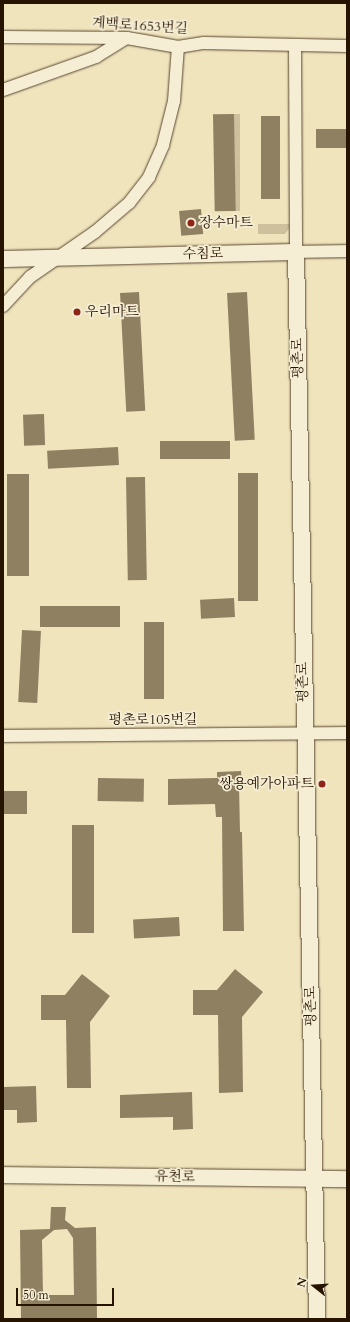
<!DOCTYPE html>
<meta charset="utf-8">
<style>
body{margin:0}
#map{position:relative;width:350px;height:1322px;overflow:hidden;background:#f0e4bd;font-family:Cardo,"Noto Serif KR",serif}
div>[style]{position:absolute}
.green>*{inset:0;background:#cec09d;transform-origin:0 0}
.building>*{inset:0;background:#8f8062;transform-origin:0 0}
.roads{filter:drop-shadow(0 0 1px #58472f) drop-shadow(0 0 1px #58472f)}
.street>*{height:12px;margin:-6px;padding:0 6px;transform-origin:6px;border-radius:6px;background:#f5edd4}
.secondary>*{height:16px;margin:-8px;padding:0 8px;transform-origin:8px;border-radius:8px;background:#f5edd4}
.dots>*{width:11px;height:11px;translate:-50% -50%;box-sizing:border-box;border:2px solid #f5edd4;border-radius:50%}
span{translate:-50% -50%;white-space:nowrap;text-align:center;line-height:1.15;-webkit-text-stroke:3.5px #f5edd4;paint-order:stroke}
.street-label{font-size:14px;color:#261300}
.poi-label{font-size:14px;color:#261300}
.left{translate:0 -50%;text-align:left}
.right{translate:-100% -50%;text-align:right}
.frame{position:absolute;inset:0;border:4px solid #261300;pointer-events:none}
.north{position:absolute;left:294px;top:1266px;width:40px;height:40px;-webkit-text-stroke:3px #f5edd4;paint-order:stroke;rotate:287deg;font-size:11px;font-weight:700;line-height:16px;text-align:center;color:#261300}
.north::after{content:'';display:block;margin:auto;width:14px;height:18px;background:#261300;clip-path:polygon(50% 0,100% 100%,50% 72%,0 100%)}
.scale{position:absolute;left:16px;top:1288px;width:98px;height:18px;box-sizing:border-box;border:2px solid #261300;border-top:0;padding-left:5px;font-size:12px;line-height:14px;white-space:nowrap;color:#261300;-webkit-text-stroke:3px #f5edd4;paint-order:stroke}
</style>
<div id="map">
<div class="green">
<i style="left:234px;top:114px;width:6px;height:97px"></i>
<i style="clip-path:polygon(258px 224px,292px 224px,285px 234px,258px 234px)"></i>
</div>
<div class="building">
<i style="left:234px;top:114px;width:97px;height:21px;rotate:89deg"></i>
<i style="left:261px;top:116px;width:19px;height:83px"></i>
<i style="left:347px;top:129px;width:19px;height:31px;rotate:90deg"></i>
<i style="left:201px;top:209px;width:25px;height:22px;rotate:85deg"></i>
<i style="left:139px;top:292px;width:119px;height:19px;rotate:87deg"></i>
<i style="left:247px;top:292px;width:148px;height:20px;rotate:87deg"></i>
<i style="left:44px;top:414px;width:31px;height:21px;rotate:88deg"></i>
<i style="left:230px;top:441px;width:18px;height:70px;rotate:90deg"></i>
<i style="left:118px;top:447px;width:18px;height:71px;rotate:87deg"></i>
<i style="left:238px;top:473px;width:20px;height:128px"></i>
<i style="left:7px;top:474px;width:22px;height:102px"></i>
<i style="left:145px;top:477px;width:103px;height:19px;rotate:89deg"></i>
<i style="left:234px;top:598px;width:19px;height:34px;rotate:87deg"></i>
<i style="left:120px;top:606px;width:21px;height:80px;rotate:90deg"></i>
<i style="left:144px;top:622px;width:20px;height:77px"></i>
<i style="left:22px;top:630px;width:19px;height:72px;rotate:3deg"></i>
<i style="clip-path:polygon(241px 771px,242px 784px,239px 784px,240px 832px,242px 832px,244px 931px,223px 931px,222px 817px,216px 817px,215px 804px,168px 805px,168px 779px,217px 778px,217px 772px)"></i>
<i style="left:98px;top:778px;width:46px;height:23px;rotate:1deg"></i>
<i style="left:3px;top:791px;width:24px;height:23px"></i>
<i style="left:72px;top:825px;width:22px;height:108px"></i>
<i style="left:179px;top:917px;width:19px;height:46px;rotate:87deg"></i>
<i style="clip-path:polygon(235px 969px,263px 992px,242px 1017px,243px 1092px,219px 1093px,218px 1015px,193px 1015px,193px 990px,217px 990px)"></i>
<i style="clip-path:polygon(82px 974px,110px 996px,90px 1022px,91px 1088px,67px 1088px,66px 1020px,41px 1020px,41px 995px,65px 995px)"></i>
<i style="clip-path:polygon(36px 1086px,37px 1122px,17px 1123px,17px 1110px,3px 1110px,3px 1087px)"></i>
<i style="clip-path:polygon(192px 1092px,193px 1129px,173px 1130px,173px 1117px,120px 1118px,120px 1095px)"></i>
<i style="clip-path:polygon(evenodd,51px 1207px,66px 1207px,65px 1220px,75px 1228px,96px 1227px,97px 1319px,21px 1319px,20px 1230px,50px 1229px,51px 1207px,67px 1229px,73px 1238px,74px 1295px,43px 1295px,42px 1240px,54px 1230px,67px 1229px)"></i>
</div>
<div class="roads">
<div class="street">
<i style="left:3px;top:37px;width:124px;rotate:0.5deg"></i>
<i style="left:127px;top:38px;width:52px;rotate:10deg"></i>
<i style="left:178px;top:47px;width:26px;rotate:-9deg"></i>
<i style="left:204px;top:43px;width:143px;rotate:1.2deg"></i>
<i style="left:295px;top:45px;width:207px;rotate:89.7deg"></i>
<i style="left:296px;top:252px;width:51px;rotate:-1.1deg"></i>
<i style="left:3px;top:90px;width:99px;rotate:-19.5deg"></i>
<i style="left:96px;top:57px;width:36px;rotate:-32deg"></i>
<i style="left:3px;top:306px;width:40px;rotate:-47deg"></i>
<i style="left:30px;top:277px;width:79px;rotate:-34.7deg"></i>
<i style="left:95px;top:232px;width:45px;rotate:-40.5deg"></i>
<i style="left:129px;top:203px;width:33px;rotate:-52deg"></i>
<i style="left:149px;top:177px;width:35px;rotate:-66deg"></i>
<i style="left:163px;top:145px;width:45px;rotate:-76deg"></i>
<i style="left:174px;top:101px;width:54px;rotate:-85.8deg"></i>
<i style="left:3px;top:736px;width:344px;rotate:-0.5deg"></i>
</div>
<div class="secondary">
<i style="left:3px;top:259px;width:293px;rotate:-1.4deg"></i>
<i style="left:296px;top:252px;width:1067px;rotate:88.87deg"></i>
<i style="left:3px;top:1175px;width:344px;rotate:0.7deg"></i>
</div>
</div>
<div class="dots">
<i style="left:191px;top:223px;background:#8f2418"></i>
<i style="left:77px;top:312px;background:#8f2418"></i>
<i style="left:322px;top:784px;background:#8f2418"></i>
</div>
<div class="street-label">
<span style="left:140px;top:26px;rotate:4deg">계백로1653번길</span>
<span style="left:203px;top:254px;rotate:-1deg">수침로</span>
<span style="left:298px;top:358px;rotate:-91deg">평촌로</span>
<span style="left:303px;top:682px;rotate:-91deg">평촌로</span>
<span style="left:153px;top:720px">평촌로105번길</span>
<span style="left:311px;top:1006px;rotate:-91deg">평촌로</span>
<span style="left:175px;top:1177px;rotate:1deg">유천로</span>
</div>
<div class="poi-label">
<span class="left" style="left:199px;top:223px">장수마트</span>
<span class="left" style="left:85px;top:312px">우리마트</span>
<span class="right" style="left:314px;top:784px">쌍용예가아파트</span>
</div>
<div class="frame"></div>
<div class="north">N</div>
<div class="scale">50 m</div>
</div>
